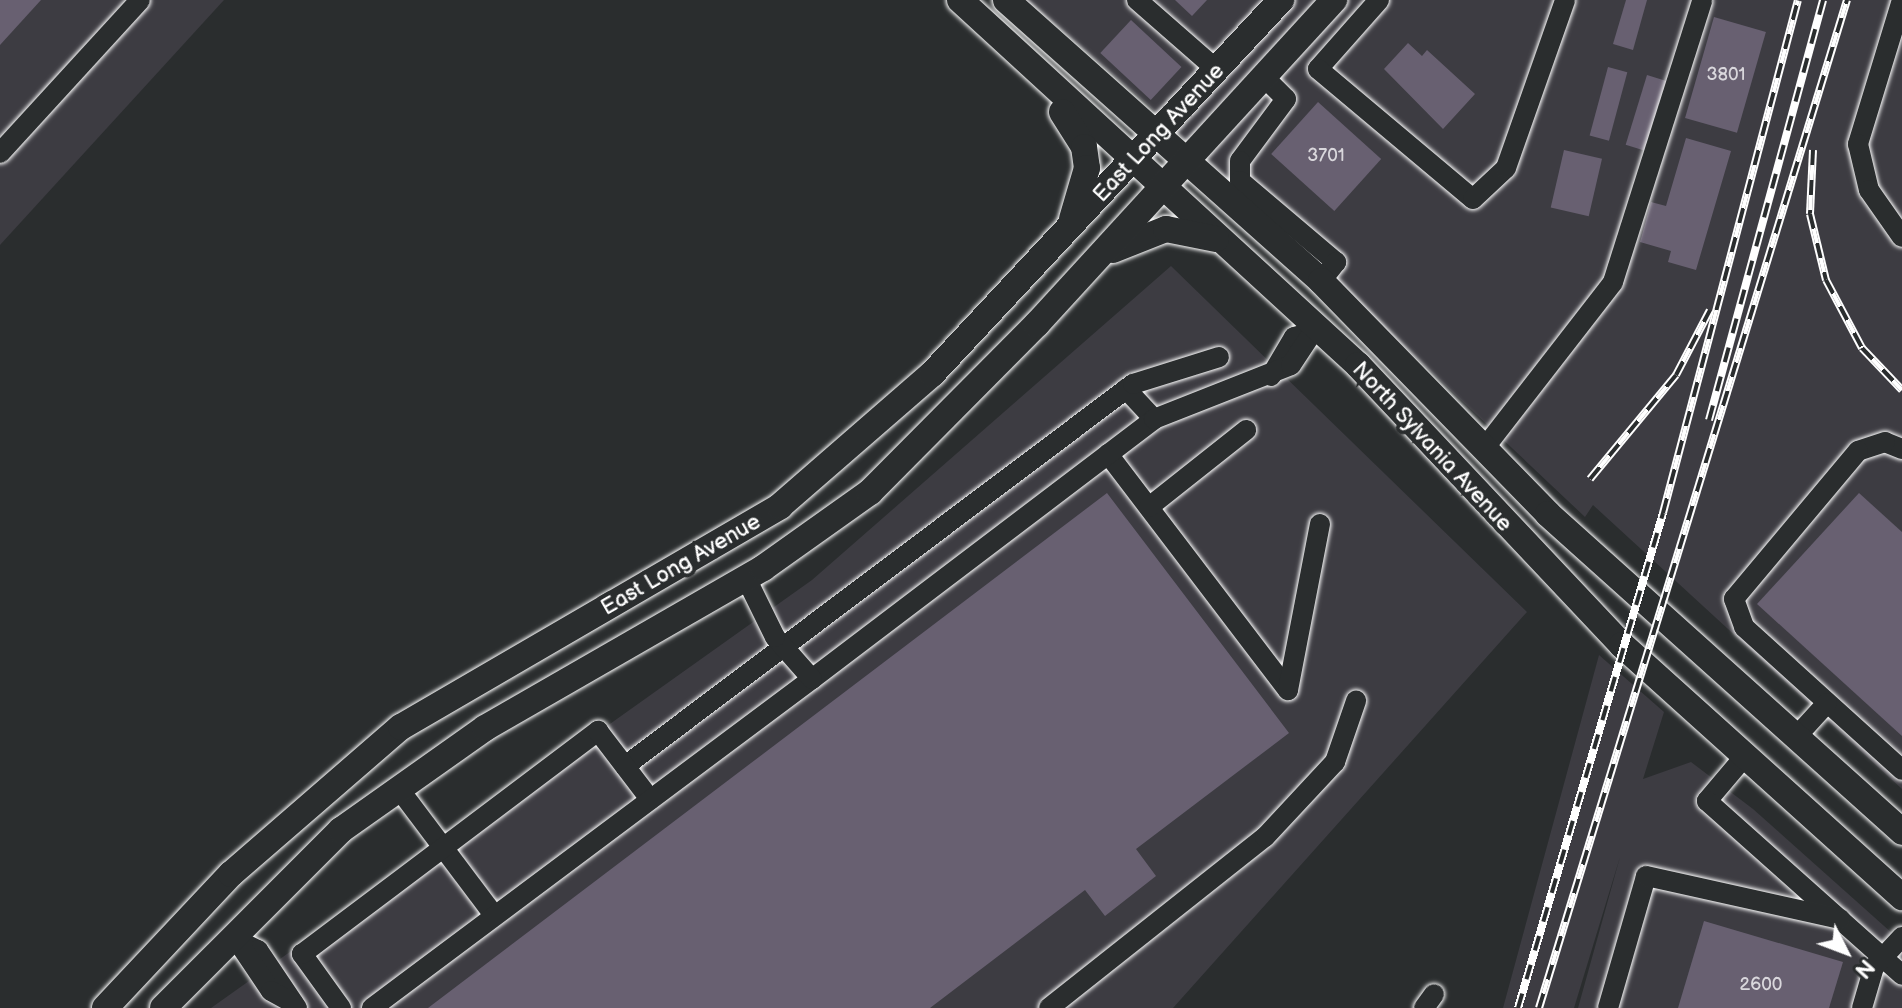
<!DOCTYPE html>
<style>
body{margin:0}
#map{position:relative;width:1902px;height:1008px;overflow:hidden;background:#2a2d2e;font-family:"Balsamiq Sans",sans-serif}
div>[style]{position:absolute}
.built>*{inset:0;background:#3d3c42}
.building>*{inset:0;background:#686071;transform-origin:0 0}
.roads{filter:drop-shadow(0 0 2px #fff) drop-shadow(0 0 2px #fff)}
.minor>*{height:20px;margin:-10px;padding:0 10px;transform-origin:10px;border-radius:10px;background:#2a2d2e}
.major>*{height:26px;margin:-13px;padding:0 13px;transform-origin:13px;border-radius:13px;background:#2a2d2e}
.rail>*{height:8px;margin-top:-4px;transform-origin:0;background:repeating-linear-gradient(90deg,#2a2d2e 0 15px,#fff 0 30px);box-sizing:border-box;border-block:2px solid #fff}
span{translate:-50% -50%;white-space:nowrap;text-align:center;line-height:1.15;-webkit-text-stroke:8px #2a2d2e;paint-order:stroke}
.number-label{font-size:18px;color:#d9d7dc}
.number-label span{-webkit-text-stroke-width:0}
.street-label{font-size:22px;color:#fff}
.north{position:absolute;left:1806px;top:912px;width:80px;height:80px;-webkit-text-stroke:6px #2a2d2e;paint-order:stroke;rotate:132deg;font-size:22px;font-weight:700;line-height:32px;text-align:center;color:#fff}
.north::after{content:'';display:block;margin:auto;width:28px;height:36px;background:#fff;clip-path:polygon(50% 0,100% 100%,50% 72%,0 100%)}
</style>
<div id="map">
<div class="built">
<i style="clip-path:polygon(0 0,224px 0,0 245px)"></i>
<i style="clip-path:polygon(1026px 0,1902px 0,1902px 789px,1593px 505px,1585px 517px,1146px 103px)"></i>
<i style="clip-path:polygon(1171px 266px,1527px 612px,1173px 1008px,211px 1008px,812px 580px)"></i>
<i style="clip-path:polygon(1599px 655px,1664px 712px,1643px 779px,1691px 762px,1753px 809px,1902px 942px,1902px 1008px,1578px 1008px,1620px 857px,1574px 1008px,1503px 1008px)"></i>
</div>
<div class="building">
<i style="clip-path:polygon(0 0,41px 0,0 45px)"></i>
<i style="clip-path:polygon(1175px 0,1207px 0,1192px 16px)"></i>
<i style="clip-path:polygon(1626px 0,1647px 0,1633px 50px,1613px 44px)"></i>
<i style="left:1714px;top:17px;width:54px;height:105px;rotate:16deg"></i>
<i style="left:1131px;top:20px;width:69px;height:45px;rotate:43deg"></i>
<i style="clip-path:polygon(1408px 43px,1422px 56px,1427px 50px,1475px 94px,1443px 129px,1384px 69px)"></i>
<i style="left:1608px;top:67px;width:20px;height:71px;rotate:15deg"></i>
<i style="left:1647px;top:75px;width:21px;height:73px;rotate:17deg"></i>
<i style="left:1318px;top:102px;width:85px;height:70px;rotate:42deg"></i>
<i style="clip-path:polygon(1686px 138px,1731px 151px,1696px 270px,1668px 262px,1671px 251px,1640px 242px,1651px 202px,1666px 206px)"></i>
<i style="left:1564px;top:150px;width:39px;height:59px;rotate:13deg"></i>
<i style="clip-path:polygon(1107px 493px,1289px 733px,1136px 849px,1156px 876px,1105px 916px,1085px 890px,930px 1008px,428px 1008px)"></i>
<i style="clip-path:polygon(1859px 493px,1902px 532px,1902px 736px,1757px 604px)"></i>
<i style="clip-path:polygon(1704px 921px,1843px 962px,1829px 1008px,1678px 1008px)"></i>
</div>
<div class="roads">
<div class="minor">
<i style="left:1137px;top:0;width:106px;rotate:41.2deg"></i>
<i style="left:1379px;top:0;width:92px;rotate:131.5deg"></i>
<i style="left:1318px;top:69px;width:202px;rotate:40deg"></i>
<i style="left:1473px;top:199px;width:45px;rotate:-43.2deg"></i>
<i style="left:1506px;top:168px;width:178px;rotate:-70.6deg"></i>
<i style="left:1902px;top:0;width:151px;rotate:107deg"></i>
<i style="left:1858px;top:144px;width:47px;rotate:76.6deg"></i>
<i style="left:1869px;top:190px;width:57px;rotate:54.9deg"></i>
<i style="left:1264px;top:77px;width:31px;rotate:45deg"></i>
<i style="left:1286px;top:99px;width:77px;rotate:126.6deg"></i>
<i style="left:1240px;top:161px;width:20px;rotate:90deg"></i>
<i style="left:1240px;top:181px;width:126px;rotate:40.2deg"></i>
<i style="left:1336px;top:262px;width:24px;rotate:128deg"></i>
<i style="left:0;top:153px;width:207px;rotate:-47.5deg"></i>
<i style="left:1271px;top:376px;width:45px;rotate:-59.5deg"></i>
<i style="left:1294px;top:337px;width:18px;rotate:-16deg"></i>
<i style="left:1126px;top:389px;width:41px;rotate:47deg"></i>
<i style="left:1486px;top:446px;width:207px;rotate:-52.2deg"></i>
<i style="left:1613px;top:282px;width:295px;rotate:-72.4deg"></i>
<i style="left:1902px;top:449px;width:18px;rotate:-158deg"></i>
<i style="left:1885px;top:442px;width:28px;rotate:162deg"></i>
<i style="left:1858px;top:451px;width:193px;rotate:130deg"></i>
<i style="left:1734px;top:599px;width:30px;rotate:70deg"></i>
<i style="left:1744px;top:627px;width:213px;rotate:42.1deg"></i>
<i style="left:1108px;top:454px;width:297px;rotate:52.7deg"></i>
<i style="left:1288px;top:690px;width:169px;rotate:-79.1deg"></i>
<i style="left:1149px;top:507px;width:124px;rotate:-38.4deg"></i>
<i style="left:812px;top:679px;width:430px;rotate:-37.2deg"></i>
<i style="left:1154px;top:419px;width:147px;rotate:-21.5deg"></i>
<i style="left:1291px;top:365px;width:45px;rotate:-56.7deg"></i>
<i style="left:1796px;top:737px;width:46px;rotate:-47.6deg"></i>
<i style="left:1745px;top:756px;width:59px;rotate:130.2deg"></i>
<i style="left:1707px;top:801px;width:261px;rotate:41.7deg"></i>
<i style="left:625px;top:766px;width:636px;rotate:-36.94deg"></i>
<i style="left:1133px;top:384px;width:90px;rotate:-17.4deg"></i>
<i style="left:399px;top:789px;width:158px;rotate:53deg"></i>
<i style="left:231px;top:937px;width:30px;rotate:26deg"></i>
<i style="left:258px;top:950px;width:70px;rotate:56.1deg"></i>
<i style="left:240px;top:945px;width:55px;rotate:56deg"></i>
<i style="left:271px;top:991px;width:26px;rotate:29deg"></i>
<i style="left:341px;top:1008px;width:67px;rotate:-125.8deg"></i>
<i style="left:302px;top:954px;width:371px;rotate:-37deg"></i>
<i style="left:598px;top:731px;width:86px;rotate:52.6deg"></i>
<i style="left:372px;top:1008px;width:549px;rotate:-36.79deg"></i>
<i style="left:812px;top:679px;width:56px;rotate:-131.4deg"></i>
<i style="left:775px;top:637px;width:66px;rotate:-116.2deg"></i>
<i style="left:1049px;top:1008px;width:275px;rotate:-38.4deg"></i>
<i style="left:1265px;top:837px;width:103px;rotate:-47deg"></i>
<i style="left:1335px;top:762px;width:65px;rotate:-71deg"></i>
<i style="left:1424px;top:1008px;width:17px;rotate:-54deg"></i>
<i style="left:1608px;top:1008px;width:137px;rotate:-73.9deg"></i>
<i style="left:1646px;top:876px;width:199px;rotate:12.5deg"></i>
<i style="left:1862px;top:1008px;width:43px;rotate:-73.7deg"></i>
<i style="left:1874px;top:967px;width:41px;rotate:-47deg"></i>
</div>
<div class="major">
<i style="left:960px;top:0;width:540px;rotate:42.52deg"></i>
<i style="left:1358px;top:365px;width:385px;rotate:46.7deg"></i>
<i style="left:1622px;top:645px;width:377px;rotate:42deg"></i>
<i style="left:1006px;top:0;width:422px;rotate:41.7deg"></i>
<i style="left:1321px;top:281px;width:325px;rotate:45.7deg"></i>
<i style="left:1548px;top:514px;width:476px;rotate:41.9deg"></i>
<i style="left:1062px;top:112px;width:41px;rotate:57.8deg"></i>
<i style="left:1084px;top:147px;width:21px;rotate:82deg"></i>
<i style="left:1087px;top:168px;width:53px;rotate:106.4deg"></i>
<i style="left:1113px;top:250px;width:57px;rotate:-21.6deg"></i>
<i style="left:1166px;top:229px;width:51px;rotate:11.3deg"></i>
<i style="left:105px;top:1008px;width:184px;rotate:-46.8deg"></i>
<i style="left:231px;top:874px;width:225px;rotate:-40.9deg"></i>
<i style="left:401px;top:727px;width:439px;rotate:-30.2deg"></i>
<i style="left:780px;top:506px;width:201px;rotate:-41deg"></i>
<i style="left:932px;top:374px;width:512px;rotate:-46.98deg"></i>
<i style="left:163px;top:1008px;width:252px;rotate:-45deg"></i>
<i style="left:341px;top:830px;width:176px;rotate:-35.3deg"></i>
<i style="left:485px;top:728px;width:321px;rotate:-29.9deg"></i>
<i style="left:763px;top:568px;width:131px;rotate:-35.4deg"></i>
<i style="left:870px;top:492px;width:237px;rotate:-45.2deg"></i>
<i style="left:1037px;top:324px;width:440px;rotate:-47.5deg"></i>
</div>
</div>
<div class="rail">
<i style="left:1813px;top:150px;width:64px;rotate:92.7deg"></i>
<i style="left:1810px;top:214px;width:68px;rotate:76.4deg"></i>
<i style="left:1826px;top:280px;width:77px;rotate:62.1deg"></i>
<i style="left:1862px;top:348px;width:58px;rotate:46.4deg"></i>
<i style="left:1709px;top:420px;width:435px;rotate:-74.8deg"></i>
<i style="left:1590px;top:479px;width:135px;rotate:-50.4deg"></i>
<i style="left:1676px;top:375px;width:73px;rotate:-62.4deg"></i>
<i style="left:1518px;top:1008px;width:516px;rotate:-73.67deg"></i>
<i style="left:1663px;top:513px;width:530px;rotate:-75.26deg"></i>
<i style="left:1539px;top:1008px;width:1054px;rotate:-73.01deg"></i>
</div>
<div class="number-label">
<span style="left:1726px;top:75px">3801</span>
<span style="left:1326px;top:156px">3701</span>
<span style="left:1761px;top:985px">2600</span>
</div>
<div class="street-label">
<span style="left:1159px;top:133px;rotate:-47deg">East Long Avenue</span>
<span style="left:1432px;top:447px;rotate:47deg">North Sylvania Avenue</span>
<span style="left:681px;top:565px;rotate:-30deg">East Long Avenue</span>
</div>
<div class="north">N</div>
</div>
